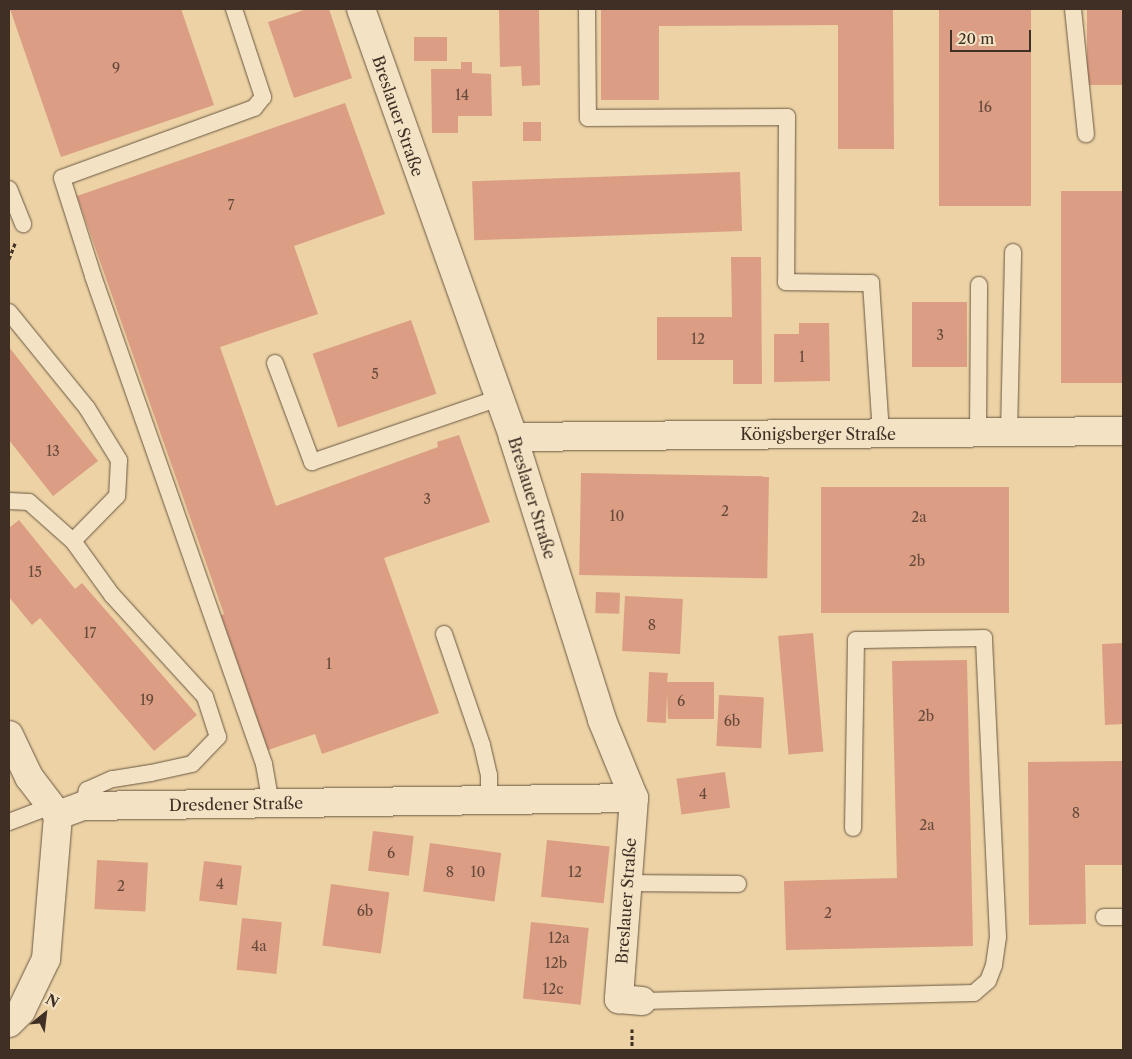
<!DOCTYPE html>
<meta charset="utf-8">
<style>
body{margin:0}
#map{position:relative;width:1132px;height:1059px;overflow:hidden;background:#ecd2a4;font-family:"Libre Caslon Text",serif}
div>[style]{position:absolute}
.building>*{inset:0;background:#db9d83;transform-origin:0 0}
.path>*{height:3px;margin-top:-1.5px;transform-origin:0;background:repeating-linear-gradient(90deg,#3f2f24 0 4px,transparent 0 6.5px)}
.roads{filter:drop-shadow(0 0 1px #6a5844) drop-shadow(0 0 1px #6a5844)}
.service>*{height:16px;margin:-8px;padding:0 8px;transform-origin:8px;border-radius:8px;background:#f3e2c4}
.minor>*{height:28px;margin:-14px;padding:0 14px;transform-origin:14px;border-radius:14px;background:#f3e2c4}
span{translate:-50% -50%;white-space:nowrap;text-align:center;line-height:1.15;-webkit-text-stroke:4.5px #f3e2c4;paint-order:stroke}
.number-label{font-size:14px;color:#664a3c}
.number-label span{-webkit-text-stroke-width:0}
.street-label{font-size:16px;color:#3f2f24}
.frame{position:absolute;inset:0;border:10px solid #3f2f24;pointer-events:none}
.north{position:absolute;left:20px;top:989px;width:50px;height:50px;-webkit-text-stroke:4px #f3e2c4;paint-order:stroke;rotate:29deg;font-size:14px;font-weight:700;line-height:20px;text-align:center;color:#3f2f24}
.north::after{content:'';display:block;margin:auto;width:18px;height:22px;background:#3f2f24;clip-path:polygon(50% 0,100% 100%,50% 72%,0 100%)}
.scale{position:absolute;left:950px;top:30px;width:81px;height:22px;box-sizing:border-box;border:2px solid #3f2f24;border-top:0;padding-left:6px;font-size:15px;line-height:18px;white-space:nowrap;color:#3f2f24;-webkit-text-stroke:4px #f3e2c4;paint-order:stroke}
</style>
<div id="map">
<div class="building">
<i style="clip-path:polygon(10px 9px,181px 9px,214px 105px,61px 157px)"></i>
<i style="clip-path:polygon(307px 9px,329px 9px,352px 78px,294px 98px,268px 22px)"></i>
<i style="clip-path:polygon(499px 9px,539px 9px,540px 85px,522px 86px,521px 66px,500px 67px)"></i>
<i style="clip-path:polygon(601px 9px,893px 9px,894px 149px,838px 149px,838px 25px,659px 26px,659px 100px,601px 100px)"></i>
<i style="left:939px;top:9px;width:92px;height:197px"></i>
<i style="left:1087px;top:9px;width:36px;height:76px"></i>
<i style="left:414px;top:37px;width:33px;height:24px"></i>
<i style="clip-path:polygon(461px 62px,472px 62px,472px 73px,491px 74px,492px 116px,458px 116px,458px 133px,432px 133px,431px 69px,461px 69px)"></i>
<i style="clip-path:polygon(345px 103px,385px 214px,294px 246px,318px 314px,220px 347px,276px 506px,438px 447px,437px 442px,459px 435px,490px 522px,384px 558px,439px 713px,322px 754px,315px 734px,268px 750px,221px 615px,224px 614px,77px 196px)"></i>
<i style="left:523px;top:122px;width:18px;height:19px"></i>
<i style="left:740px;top:172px;width:59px;height:268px;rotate:88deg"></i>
<i style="left:1123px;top:191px;width:192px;height:62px;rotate:90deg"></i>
<i style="clip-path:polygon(731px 257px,761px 257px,762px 384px,733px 384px,733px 360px,657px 360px,657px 317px,732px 317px)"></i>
<i style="left:967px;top:302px;width:65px;height:55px;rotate:90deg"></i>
<i style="left:411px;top:320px;width:78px;height:104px;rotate:71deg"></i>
<i style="clip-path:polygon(799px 323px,829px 323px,830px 381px,774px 382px,774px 334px,799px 334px)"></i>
<i style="clip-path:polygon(9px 347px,98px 461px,53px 496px,9px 440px)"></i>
<i style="left:581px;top:473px;width:188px;height:102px;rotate:1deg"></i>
<i style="left:1009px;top:487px;width:126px;height:188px;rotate:90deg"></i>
<i style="clip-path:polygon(19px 520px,75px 589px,82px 583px,197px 715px,154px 751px,40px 618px,32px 625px,9px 597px,9px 528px)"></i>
<i style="left:596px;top:592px;width:24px;height:21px;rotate:2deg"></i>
<i style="left:625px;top:596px;width:58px;height:55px;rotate:3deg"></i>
<i style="left:813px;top:633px;width:119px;height:35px;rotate:85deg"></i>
<i style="clip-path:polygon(1123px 643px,1123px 724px,1105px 725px,1102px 644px)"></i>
<i style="clip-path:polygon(967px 660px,973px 946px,786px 950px,784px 881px,897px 878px,892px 661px)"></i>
<i style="clip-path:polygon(649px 672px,668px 673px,667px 682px,714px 682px,714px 719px,668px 719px,667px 693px,666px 723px,647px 722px)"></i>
<i style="left:719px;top:695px;width:45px;height:51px;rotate:3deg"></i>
<i style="clip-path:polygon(1123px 761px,1123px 865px,1085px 865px,1086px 924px,1029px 925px,1028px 762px)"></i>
<i style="left:725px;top:772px;width:36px;height:49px;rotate:82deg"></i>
<i style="left:373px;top:831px;width:41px;height:40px;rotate:7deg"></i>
<i style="left:547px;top:840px;width:63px;height:57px;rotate:6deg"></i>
<i style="left:430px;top:843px;width:72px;height:49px;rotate:8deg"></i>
<i style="left:97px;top:860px;width:51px;height:49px;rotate:3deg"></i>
<i style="left:204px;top:861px;width:38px;height:40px;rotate:7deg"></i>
<i style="left:331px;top:884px;width:59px;height:62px;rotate:8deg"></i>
<i style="left:242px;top:918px;width:40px;height:52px;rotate:6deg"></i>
<i style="left:531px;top:922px;width:58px;height:77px;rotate:6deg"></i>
</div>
<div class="path">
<i style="left:9px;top:259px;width:17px;rotate:-69deg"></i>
<i style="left:632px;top:1029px;width:21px;rotate:90deg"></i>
</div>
<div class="roads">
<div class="service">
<i style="left:234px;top:9px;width:93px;rotate:71.8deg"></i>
<i style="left:263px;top:97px;width:14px;rotate:129deg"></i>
<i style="left:254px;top:108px;width:204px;rotate:160deg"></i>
<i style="left:62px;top:178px;width:103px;rotate:72.4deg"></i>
<i style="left:93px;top:276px;width:517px;rotate:70.69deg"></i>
<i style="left:264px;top:764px;width:41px;rotate:80.1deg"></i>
<i style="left:587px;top:9px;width:109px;rotate:89.5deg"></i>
<i style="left:588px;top:118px;width:199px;rotate:-0.3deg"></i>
<i style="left:787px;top:117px;width:165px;rotate:90.3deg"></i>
<i style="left:786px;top:282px;width:85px;rotate:0.7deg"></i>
<i style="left:871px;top:283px;width:151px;rotate:86.2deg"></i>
<i style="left:1073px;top:9px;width:126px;rotate:84.1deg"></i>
<i style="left:9px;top:189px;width:38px;rotate:68deg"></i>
<i style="left:9px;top:312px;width:124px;rotate:50.9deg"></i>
<i style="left:87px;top:408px;width:61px;rotate:58.4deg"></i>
<i style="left:119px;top:460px;width:36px;rotate:93deg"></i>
<i style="left:117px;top:496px;width:63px;rotate:134.4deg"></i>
<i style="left:275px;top:363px;width:106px;rotate:69.5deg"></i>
<i style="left:312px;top:462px;width:198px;rotate:-18.9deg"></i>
<i style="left:978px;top:433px;width:148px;rotate:-89.6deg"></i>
<i style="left:1009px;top:433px;width:181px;rotate:-88.7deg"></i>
<i style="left:9px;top:501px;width:20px;rotate:3deg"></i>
<i style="left:29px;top:502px;width:59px;rotate:41.6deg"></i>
<i style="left:73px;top:541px;width:67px;rotate:54.2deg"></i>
<i style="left:112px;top:595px;width:138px;rotate:47.6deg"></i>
<i style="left:205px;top:697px;width:42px;rotate:72deg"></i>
<i style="left:218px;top:737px;width:37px;rotate:134deg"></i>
<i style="left:192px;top:764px;width:42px;rotate:167.6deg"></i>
<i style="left:151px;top:773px;width:39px;rotate:171deg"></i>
<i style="left:112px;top:779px;width:27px;rotate:156deg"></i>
<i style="left:87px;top:790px;width:16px;rotate:104deg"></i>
<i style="left:444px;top:634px;width:117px;rotate:71.1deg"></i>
<i style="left:482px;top:745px;width:31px;rotate:77deg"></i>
<i style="left:489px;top:775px;width:25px;rotate:90deg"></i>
<i style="left:9px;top:822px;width:45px;rotate:-20.9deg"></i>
<i style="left:627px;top:883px;width:111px;rotate:0.5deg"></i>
<i style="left:1104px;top:917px;width:19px"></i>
<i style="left:642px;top:1001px;width:332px;rotate:-1.4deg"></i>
<i style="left:974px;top:993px;width:18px;rotate:-41deg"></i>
<i style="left:988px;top:981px;width:17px;rotate:-69deg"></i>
<i style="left:994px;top:965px;width:28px;rotate:-82deg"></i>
<i style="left:998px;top:937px;width:299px;rotate:-92.7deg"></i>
<i style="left:984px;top:638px;width:128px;rotate:179.1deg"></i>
<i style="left:856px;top:640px;width:188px;rotate:90.9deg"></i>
</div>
<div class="minor">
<i style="left:361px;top:9px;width:454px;rotate:70.4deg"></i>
<i style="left:513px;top:437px;width:297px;rotate:72.5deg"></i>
<i style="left:602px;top:720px;width:84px;rotate:67.7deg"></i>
<i style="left:634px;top:798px;width:202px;rotate:94.3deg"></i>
<i style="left:619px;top:999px;width:23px;rotate:5deg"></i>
<i style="left:513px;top:437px;width:610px;rotate:-0.56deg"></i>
<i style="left:9px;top:735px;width:47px;rotate:64.5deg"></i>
<i style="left:29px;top:777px;width:48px;rotate:52.7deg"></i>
<i style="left:58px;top:815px;width:27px;rotate:-20deg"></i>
<i style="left:83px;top:806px;width:551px;rotate:-0.83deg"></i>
<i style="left:9px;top:1023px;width:17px;rotate:-45deg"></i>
<i style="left:21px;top:1011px;width:58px;rotate:-64.3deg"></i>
<i style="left:46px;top:959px;width:144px;rotate:-85.2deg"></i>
</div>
</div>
<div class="number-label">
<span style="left:116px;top:68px">9</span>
<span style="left:462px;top:95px">14</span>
<span style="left:985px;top:107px">16</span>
<span style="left:231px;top:205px">7</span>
<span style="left:940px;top:335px">3</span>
<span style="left:698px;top:339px">12</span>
<span style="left:802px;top:357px">1</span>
<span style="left:375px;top:374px">5</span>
<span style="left:53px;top:451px">13</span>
<span style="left:427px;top:499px">3</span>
<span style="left:725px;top:511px">2</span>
<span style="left:617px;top:516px">10</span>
<span style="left:919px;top:517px">2a</span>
<span style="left:917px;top:561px">2b</span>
<span style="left:35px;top:572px">15</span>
<span style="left:652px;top:625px">8</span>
<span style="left:90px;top:633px">17</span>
<span style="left:329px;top:664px">1</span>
<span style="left:147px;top:700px">19</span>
<span style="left:681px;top:701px">6</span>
<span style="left:926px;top:716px">2b</span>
<span style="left:732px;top:721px">6b</span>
<span style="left:703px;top:794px">4</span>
<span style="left:1076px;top:813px">8</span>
<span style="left:927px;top:825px">2a</span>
<span style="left:391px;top:853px">6</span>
<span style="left:450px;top:872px">8</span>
<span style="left:478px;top:872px">10</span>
<span style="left:575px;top:872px">12</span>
<span style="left:220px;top:884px">4</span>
<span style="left:121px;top:886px">2</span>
<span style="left:365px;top:911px">6b</span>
<span style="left:828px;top:913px">2</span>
<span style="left:559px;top:938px">12a</span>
<span style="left:259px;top:946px">4a</span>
<span style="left:556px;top:963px">12b</span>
<span style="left:553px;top:989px">12c</span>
</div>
<div class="street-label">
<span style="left:398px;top:116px;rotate:71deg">Breslauer Straße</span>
<span style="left:818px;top:434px">Königsberger Straße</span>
<span style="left:532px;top:498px;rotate:73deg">Breslauer Straße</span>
<span style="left:236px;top:804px;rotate:-1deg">Dresdener Straße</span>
<span style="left:626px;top:901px;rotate:-86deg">Breslauer Straße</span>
</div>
<div class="frame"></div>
<div class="north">N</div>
<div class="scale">20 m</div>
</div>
